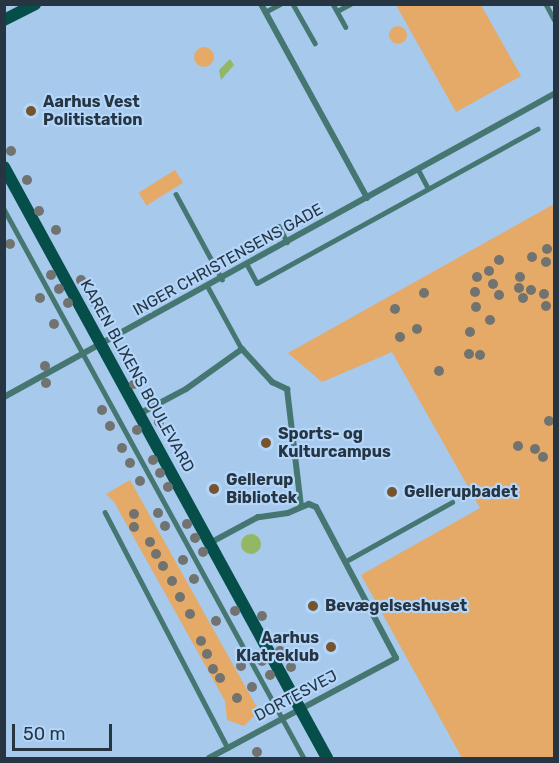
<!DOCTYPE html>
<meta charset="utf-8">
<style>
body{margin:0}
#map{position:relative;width:559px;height:763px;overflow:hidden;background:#a6c9ec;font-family:Rubik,sans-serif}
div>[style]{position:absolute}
.green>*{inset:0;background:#e5aa67;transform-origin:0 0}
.round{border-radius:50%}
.water>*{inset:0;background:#92b864}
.lane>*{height:4.5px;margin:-2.25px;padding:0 2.25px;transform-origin:2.25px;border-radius:2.25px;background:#467672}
.street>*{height:6px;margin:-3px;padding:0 3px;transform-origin:3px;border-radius:3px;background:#467672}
.secondary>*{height:12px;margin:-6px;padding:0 6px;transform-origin:6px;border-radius:6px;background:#054e4a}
.trees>*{width:10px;height:10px;margin:-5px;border-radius:50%;background:#717370}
.dots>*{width:16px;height:16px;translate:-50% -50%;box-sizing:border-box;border:3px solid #b3d6fa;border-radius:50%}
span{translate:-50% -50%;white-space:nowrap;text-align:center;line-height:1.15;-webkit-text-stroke:4.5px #b3d6fa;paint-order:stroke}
.poi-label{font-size:16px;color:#273542;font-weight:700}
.left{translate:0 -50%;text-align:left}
.right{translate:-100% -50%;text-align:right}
.street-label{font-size:16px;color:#273542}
.frame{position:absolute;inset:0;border:6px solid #273542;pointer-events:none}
.scale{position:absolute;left:12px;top:724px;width:100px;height:27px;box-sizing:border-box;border:3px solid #273542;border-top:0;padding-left:8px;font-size:18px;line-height:21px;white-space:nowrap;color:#273542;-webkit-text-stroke:4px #b3d6fa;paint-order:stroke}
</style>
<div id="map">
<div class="green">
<i style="clip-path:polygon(396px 5px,481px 5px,521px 76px,456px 112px)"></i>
<i class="round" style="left:389px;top:26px;width:18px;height:18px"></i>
<i class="round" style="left:194px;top:47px;width:20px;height:20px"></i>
<i style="left:175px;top:170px;width:15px;height:43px;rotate:58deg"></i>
<i style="clip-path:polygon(554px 204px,554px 758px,462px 758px,361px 575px,480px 508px,392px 352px,322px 382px,288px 353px)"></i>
<i style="clip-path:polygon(130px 480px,259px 711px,244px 726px,227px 720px,225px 701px,114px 502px,106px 494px)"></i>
</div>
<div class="water">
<i style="clip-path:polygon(230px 59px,234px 65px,221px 80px,219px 70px)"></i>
<i class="round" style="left:241px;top:534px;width:20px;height:20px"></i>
</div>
<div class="lane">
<i style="left:293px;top:4px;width:45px;rotate:60.6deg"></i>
<i style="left:333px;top:4px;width:26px;rotate:61deg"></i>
<i style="left:546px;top:4px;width:17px;rotate:62deg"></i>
<i style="left:337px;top:11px;width:15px;rotate:-28deg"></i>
<i style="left:265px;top:12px;width:17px;rotate:-28deg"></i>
<i style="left:418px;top:169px;width:21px;rotate:62deg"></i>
<i style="left:176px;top:194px;width:97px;rotate:61.6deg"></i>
<i style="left:4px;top:209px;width:626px;rotate:61.35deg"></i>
<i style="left:279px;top:226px;width:18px;rotate:63deg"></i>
<i style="left:248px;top:266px;width:19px;rotate:62deg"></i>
<i style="left:257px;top:283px;width:320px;rotate:-28.8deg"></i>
<i style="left:208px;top:287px;width:71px;rotate:61.3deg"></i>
<i style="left:105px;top:512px;width:266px;rotate:62.5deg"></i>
<i style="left:348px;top:560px;width:119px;rotate:-29.1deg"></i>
</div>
<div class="street">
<i style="left:261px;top:4px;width:221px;rotate:61.3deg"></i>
<i style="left:4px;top:397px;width:628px;rotate:-28.85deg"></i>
<i style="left:139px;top:414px;width:53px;rotate:-28deg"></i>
<i style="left:186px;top:389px;width:69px;rotate:-35.5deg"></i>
<i style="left:242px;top:349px;width:45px;rotate:47.7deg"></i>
<i style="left:272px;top:382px;width:17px;rotate:25deg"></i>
<i style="left:287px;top:389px;width:118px;rotate:83.2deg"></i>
<i style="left:209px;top:758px;width:212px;rotate:-28.1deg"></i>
<i style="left:396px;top:658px;width:171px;rotate:-117.9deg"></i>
<i style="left:316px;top:507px;width:8px;rotate:-157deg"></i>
<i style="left:309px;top:504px;width:23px;rotate:157deg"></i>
<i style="left:288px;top:513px;width:30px;rotate:172deg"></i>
<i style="left:258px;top:517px;width:55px;rotate:151.6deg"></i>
</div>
<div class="secondary">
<i style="left:4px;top:20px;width:35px;rotate:-27deg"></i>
<i style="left:4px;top:167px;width:674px;rotate:61.34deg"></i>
</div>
<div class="trees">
<i style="left:11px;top:151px"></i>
<i style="left:27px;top:180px"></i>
<i style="left:39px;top:211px"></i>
<i style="left:56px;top:230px"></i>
<i style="left:10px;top:244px"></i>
<i style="left:547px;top:249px"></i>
<i style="left:532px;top:257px"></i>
<i style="left:499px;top:260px"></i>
<i style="left:546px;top:262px"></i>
<i style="left:489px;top:271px"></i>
<i style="left:51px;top:275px"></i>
<i style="left:477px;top:277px"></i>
<i style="left:520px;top:277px"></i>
<i style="left:81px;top:280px"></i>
<i style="left:493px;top:284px"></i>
<i style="left:519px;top:288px"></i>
<i style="left:59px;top:289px"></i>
<i style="left:531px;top:290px"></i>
<i style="left:475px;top:292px"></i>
<i style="left:424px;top:293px"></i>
<i style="left:544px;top:294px"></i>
<i style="left:499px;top:295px"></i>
<i style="left:40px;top:298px"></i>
<i style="left:523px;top:298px"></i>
<i style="left:94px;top:302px"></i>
<i style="left:68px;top:303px"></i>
<i style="left:546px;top:306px"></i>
<i style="left:476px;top:307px"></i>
<i style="left:395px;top:309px"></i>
<i style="left:490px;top:320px"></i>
<i style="left:54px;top:324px"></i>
<i style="left:417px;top:329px"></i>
<i style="left:470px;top:332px"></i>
<i style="left:400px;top:337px"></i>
<i style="left:469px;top:354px"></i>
<i style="left:480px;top:355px"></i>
<i style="left:45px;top:366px"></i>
<i style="left:439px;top:371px"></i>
<i style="left:46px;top:383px"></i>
<i style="left:134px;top:384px"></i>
<i style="left:102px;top:410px"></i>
<i style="left:549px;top:421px"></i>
<i style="left:159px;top:422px"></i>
<i style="left:110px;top:426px"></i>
<i style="left:137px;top:430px"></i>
<i style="left:518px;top:446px"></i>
<i style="left:122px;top:448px"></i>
<i style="left:535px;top:449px"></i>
<i style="left:543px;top:457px"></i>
<i style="left:153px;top:460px"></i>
<i style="left:130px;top:463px"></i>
<i style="left:160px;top:473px"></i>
<i style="left:140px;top:481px"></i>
<i style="left:168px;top:487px"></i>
<i style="left:158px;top:513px"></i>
<i style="left:134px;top:514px"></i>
<i style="left:187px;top:524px"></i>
<i style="left:165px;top:526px"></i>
<i style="left:134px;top:527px"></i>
<i style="left:195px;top:538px"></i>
<i style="left:150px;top:542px"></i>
<i style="left:203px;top:552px"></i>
<i style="left:156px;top:554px"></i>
<i style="left:183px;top:560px"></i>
<i style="left:163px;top:566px"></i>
<i style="left:194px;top:579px"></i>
<i style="left:172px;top:581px"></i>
<i style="left:180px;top:597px"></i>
<i style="left:235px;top:611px"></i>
<i style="left:190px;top:614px"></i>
<i style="left:262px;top:616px"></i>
<i style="left:216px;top:621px"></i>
<i style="left:201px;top:641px"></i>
<i style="left:280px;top:651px"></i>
<i style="left:207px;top:654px"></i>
<i style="left:262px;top:661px"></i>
<i style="left:241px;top:666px"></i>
<i style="left:291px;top:667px"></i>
<i style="left:213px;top:669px"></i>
<i style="left:270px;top:675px"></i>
<i style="left:220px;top:678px"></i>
<i style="left:252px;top:687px"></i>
<i style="left:237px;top:698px"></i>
<i style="left:257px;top:752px"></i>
</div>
<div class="dots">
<i style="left:31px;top:111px;background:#76542c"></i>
<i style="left:266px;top:443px;background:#76542c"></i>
<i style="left:214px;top:489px;background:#76542c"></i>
<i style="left:392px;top:492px;background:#76542c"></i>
<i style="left:313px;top:606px;background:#76542c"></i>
<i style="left:331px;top:647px;background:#76542c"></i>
</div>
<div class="poi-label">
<span class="left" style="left:43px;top:111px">Aarhus Vest<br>Politistation</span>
<span class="left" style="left:278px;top:443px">Sports- og<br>Kulturcampus</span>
<span class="left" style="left:226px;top:489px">Gellerup<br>Bibliotek</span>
<span class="left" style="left:404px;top:492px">Gellerupbadet</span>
<span class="left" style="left:325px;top:606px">Bevægelseshuset</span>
<span class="right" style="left:319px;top:647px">Aarhus<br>Klatreklub</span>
</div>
<div class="street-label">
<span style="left:228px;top:260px;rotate:-29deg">INGER CHRISTENSENS GADE</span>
<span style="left:137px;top:376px;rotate:61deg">KAREN BLIXENS BOULEVARD</span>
<span style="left:296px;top:696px;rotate:-28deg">DORTESVEJ</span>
</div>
<div class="frame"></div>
<div class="scale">50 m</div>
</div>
